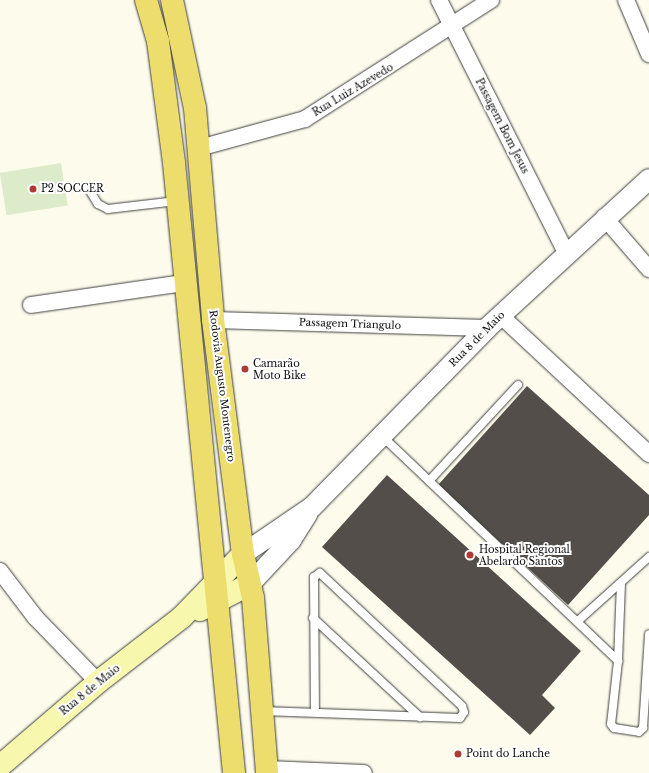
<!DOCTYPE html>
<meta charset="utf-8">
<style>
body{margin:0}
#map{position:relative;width:649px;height:773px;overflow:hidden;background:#fdfcec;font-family:"Libre Baskerville",serif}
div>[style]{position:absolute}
.pitch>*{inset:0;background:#dcecca;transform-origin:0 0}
.building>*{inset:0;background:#534e49}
.roads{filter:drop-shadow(0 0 1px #3f3f3f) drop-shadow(0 0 1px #3f3f3f)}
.service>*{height:8px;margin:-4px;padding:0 4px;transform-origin:4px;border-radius:4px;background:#fff}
.minor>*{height:16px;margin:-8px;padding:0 8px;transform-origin:8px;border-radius:8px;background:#fff}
.tertiary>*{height:20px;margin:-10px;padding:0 10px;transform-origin:10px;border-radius:10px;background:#fff}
.secondary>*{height:22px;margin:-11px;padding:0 11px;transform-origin:11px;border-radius:11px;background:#f7f7ad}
.primary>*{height:22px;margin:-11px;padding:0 11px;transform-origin:11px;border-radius:11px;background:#ecdd6d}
.dots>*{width:11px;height:11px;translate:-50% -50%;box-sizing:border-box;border:2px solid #fff;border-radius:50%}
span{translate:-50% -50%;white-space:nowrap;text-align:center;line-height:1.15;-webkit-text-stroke:4px #fff;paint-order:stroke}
.street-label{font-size:10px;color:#0c0c0c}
.poi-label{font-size:10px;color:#0c0c0c}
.left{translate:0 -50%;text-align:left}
</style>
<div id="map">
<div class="pitch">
<i style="left:61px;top:163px;width:43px;height:62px;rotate:81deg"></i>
</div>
<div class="building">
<i style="clip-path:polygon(527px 386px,649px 495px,649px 515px,568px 605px,438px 485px)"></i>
<i style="clip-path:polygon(387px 475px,581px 651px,542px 695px,555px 708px,530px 735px,322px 547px)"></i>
</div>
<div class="roads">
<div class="service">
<i style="left:88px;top:188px;width:19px;rotate:58deg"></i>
<i style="left:98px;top:204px;width:11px;rotate:27deg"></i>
<i style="left:108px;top:209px;width:69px;rotate:-6.6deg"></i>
<i style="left:383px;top:437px;width:325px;rotate:43.6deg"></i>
<i style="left:429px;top:481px;width:131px;rotate:-47.2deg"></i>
<i style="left:621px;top:583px;width:78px;rotate:92.2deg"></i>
<i style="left:618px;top:661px;width:63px;rotate:96.3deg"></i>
<i style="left:611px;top:724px;width:5px;rotate:53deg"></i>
<i style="left:614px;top:728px;width:25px;rotate:9deg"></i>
<i style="left:639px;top:732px;width:6px;rotate:-45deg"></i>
<i style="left:643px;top:728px;width:94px;rotate:-86.3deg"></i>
<i style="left:313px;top:618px;width:146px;rotate:42.8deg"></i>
<i style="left:579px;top:620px;width:94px;rotate:-42deg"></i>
<i style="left:262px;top:711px;width:198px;rotate:2deg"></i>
<i style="left:460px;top:718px;width:7px;rotate:-56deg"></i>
<i style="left:464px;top:712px;width:6px;rotate:-108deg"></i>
<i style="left:462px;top:706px;width:195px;rotate:-136.9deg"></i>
<i style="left:320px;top:573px;width:7px;rotate:146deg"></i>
<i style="left:314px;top:577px;width:135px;rotate:89.6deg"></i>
</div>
<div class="minor">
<i style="left:439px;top:0;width:282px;rotate:63.3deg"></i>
<i style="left:626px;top:0;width:59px;rotate:66.9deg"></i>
<i style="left:199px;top:148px;width:110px;rotate:-15.3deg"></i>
<i style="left:305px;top:119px;width:221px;rotate:-32.6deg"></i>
<i style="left:604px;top:217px;width:69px;rotate:49.1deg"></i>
<i style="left:31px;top:305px;width:155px;rotate:-8.2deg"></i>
<i style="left:500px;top:315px;width:204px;rotate:43deg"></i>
<i style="left:213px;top:320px;width:274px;rotate:1.7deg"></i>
<i style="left:0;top:571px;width:58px;rotate:52.7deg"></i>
<i style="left:35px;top:617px;width:91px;rotate:45.9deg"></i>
<i style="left:267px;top:769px;width:97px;rotate:2.4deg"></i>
</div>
<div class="tertiary">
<i style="left:243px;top:554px;width:83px;rotate:-34.3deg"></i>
<i style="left:312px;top:507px;width:250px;rotate:-45.6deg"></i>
<i style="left:487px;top:328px;width:220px;rotate:-42.6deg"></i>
<i style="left:250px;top:584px;width:60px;rotate:-47deg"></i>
<i style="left:291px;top:540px;width:32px;rotate:-58deg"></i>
</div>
<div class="secondary">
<i style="left:200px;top:610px;width:56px;rotate:-27.5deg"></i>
<i style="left:0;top:766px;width:129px;rotate:-40.6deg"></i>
<i style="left:98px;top:682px;width:106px;rotate:-37.7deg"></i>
<i style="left:182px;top:617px;width:88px;rotate:-45.9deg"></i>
</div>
<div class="primary">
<i style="left:146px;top:0;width:43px;rotate:73.7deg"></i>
<i style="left:158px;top:41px;width:123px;rotate:82.5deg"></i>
<i style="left:174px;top:163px;width:613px;rotate:84.38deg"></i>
<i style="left:172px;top:0;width:110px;rotate:78deg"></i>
<i style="left:195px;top:108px;width:213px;rotate:85.1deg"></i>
<i style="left:213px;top:320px;width:236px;rotate:82.7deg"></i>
<i style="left:243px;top:554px;width:45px;rotate:77.2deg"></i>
<i style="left:253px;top:598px;width:176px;rotate:85.4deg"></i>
</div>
</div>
<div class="dots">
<i style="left:33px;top:189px;background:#ae3a31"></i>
<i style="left:245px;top:369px;background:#ae3a31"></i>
<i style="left:470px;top:555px;background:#ae3a31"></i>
<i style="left:458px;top:754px;background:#ae3a31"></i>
</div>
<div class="street-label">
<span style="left:353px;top:90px;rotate:-31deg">Rua Luiz Azevedo</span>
<span style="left:502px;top:126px;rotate:63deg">Passagem Bom Jesus</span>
<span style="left:350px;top:324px;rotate:2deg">Passagem Triangulo</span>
<span style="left:477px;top:339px;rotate:-45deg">Rua 8 de Maio</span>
<span style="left:222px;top:386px;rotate:83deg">Rodovia Augusto Montenegro</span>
<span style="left:90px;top:690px;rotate:-39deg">Rua 8 de Maio</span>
</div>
<div class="poi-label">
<span class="left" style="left:41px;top:189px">P2 SOCCER</span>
<span class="left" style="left:253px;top:369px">Camarão<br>Moto Bike</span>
<span class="left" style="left:479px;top:555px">Hospital Regional<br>Abelardo Santos</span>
<span class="left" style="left:466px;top:754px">Point do Lanche</span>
</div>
</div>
